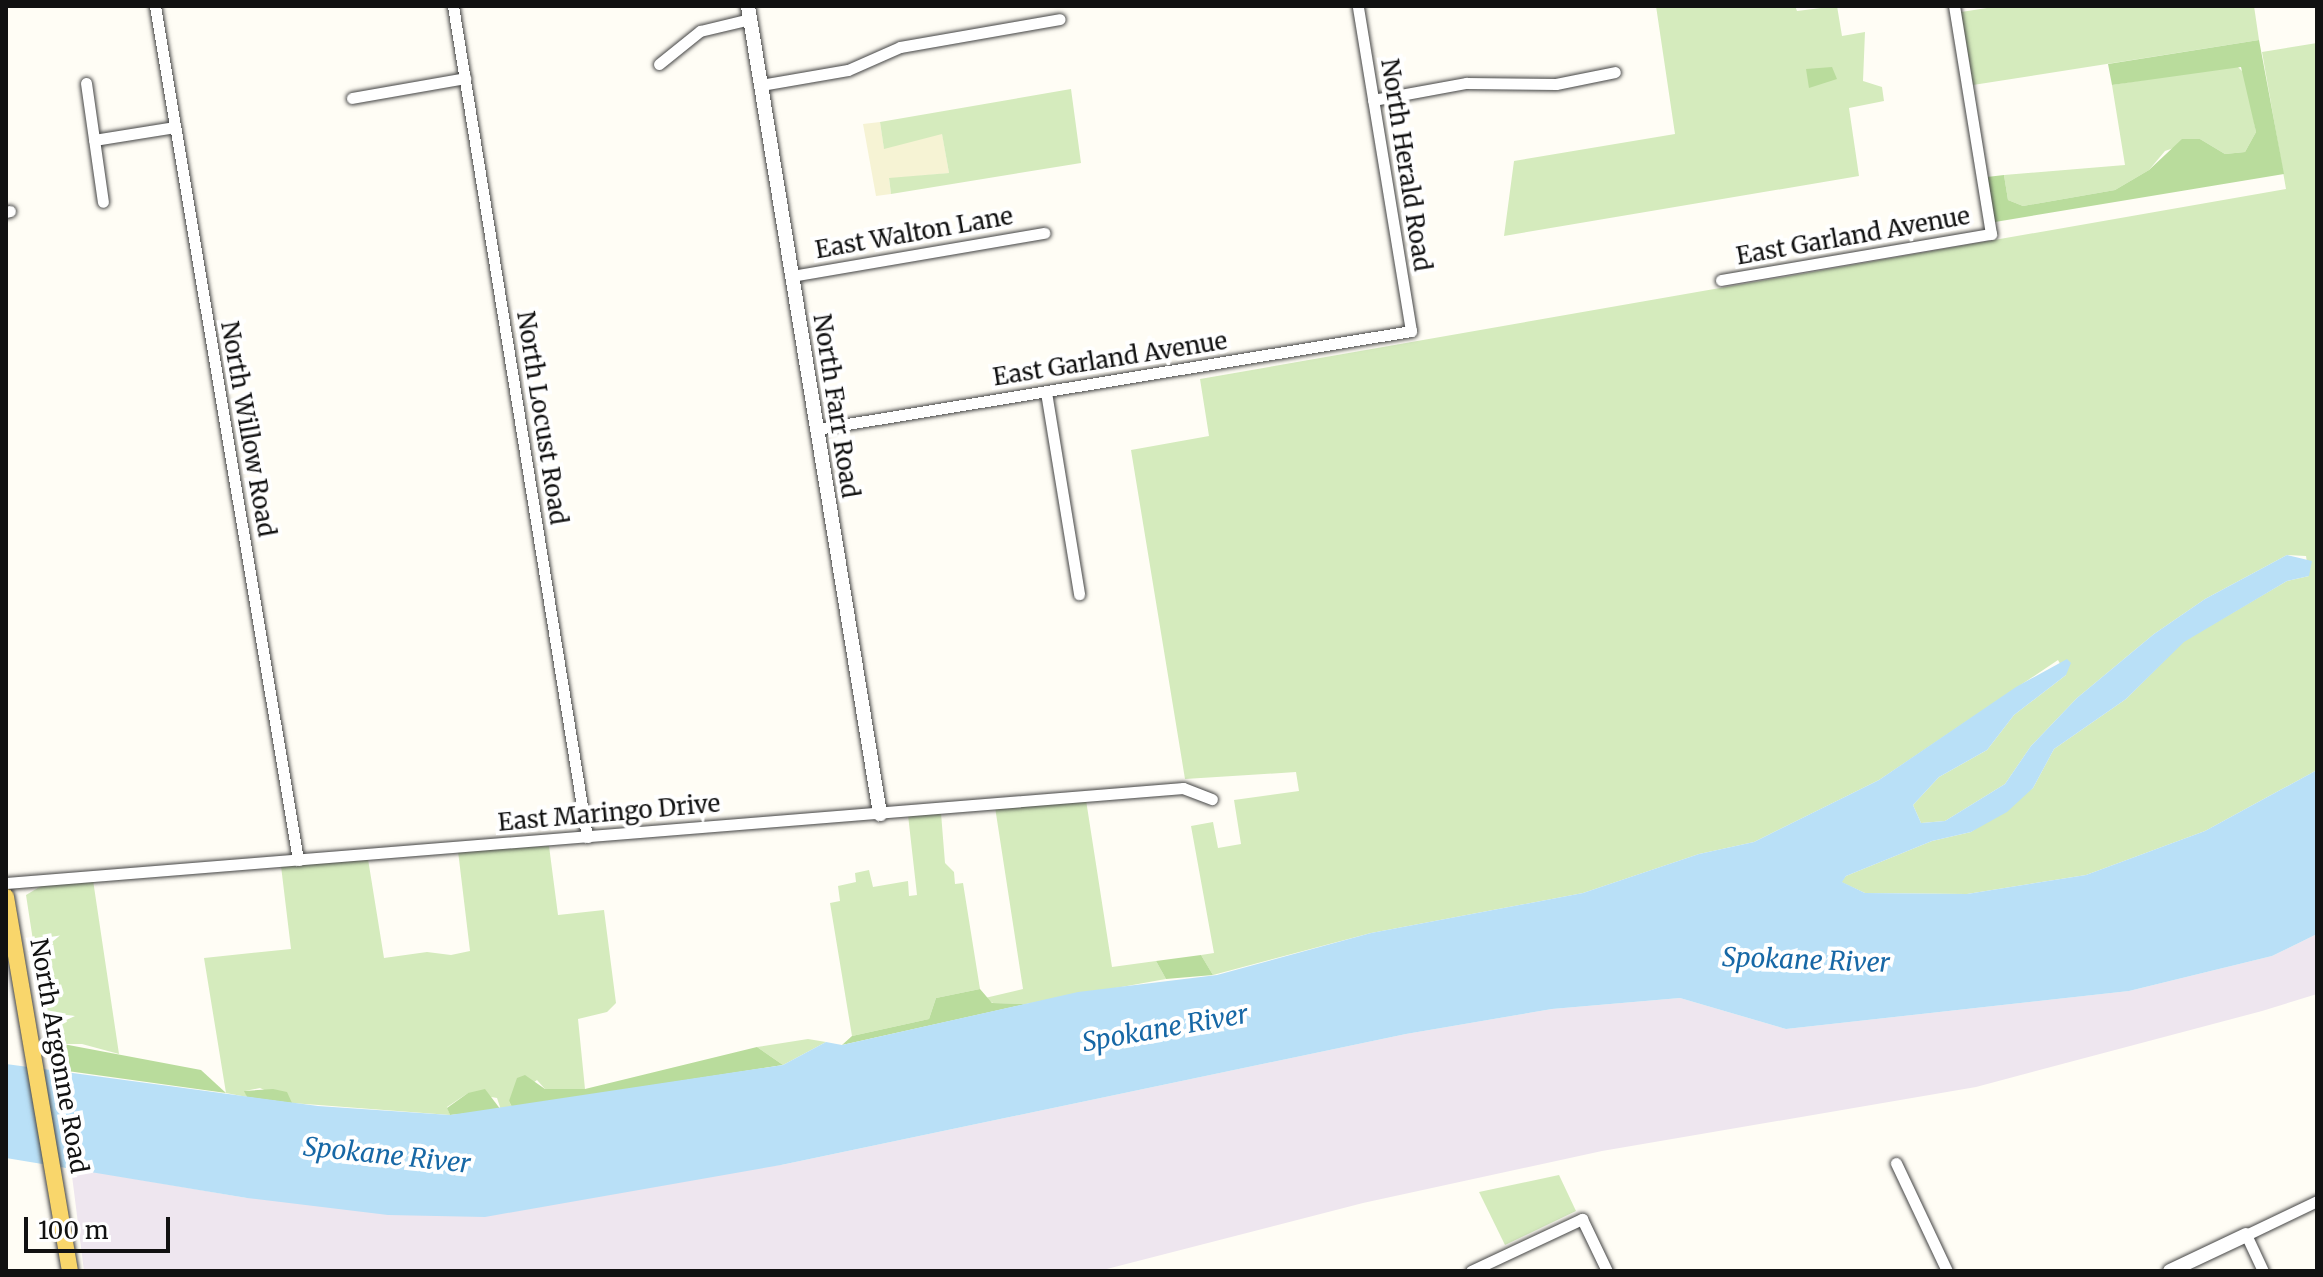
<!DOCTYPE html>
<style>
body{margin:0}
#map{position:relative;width:2323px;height:1277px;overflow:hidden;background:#fffdf5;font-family:Merriweather,serif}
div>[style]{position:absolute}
.industrial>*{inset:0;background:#eee6ef}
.farmland>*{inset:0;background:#f6f3d4}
.green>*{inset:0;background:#d5ebbd}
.forest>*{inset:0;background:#b9dc9c}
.water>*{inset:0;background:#b9e0f7}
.roads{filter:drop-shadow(0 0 2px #444) drop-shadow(0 0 2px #444)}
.minor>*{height:11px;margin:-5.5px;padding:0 5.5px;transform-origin:5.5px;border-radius:5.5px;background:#fff}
.tertiary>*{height:14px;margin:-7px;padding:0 7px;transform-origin:7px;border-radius:7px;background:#fff}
.primary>*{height:16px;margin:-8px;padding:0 8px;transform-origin:8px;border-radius:8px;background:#f9d66b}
span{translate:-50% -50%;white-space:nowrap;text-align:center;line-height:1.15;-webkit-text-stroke:8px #fff;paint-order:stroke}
.street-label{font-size:24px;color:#111}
.water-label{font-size:26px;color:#1768a6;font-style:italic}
.frame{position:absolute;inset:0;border:8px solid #111;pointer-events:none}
.scale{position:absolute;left:24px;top:1217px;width:146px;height:36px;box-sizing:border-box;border:4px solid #111;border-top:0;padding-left:10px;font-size:24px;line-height:28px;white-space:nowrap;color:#111;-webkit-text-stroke:6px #fff;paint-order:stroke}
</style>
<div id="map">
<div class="industrial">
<i style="clip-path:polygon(2317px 934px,2317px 994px,2262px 1011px,1976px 1087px,1602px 1151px,1363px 1203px,1099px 1271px,84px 1271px,71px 1168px,247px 1198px,781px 1165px,1406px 1034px,1552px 1009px,1680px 998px,1786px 1029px,2129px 991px,2272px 956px)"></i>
</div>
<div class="farmland">
<i style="clip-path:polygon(880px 122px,884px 148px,942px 133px,949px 173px,889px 179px,891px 194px,876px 196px,863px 124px)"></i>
</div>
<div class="green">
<i style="clip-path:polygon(1656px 6px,1795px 6px,1797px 11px,1837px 6px,1842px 36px,1865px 32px,1863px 81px,1882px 87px,1884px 101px,1849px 108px,1859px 176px,1504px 236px,1514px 161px,1675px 134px)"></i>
<i style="clip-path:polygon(2000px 6px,2254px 6px,2259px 40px,1973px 85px,1961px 12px)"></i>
<i style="clip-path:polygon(2317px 43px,2317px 770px,2205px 831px,2086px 875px,1967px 894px,1865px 893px,1841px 882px,1846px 876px,1932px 841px,1971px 832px,2033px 788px,2054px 749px,2126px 699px,2184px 641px,2287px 581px,2309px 576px,2306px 556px,2287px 555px,2205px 599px,2154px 634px,2077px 698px,2031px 746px,2005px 784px,1945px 821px,1921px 823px,1913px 805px,1939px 777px,1987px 750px,2014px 715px,2066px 675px,2058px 660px,1879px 780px,1754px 842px,1699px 854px,1583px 893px,1371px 933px,1213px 975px,1201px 955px,1214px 953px,1191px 826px,1213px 822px,1218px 848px,1241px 844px,1234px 800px,1299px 791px,1296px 772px,1185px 779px,1131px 450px,1209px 436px,1200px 379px,2286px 189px,2262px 52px)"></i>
<i style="clip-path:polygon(2236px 65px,2245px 74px,2256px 132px,2245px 152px,2225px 154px,2200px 139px,2165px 151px,2149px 170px,2115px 190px,2023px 206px,2008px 200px,2004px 175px,2125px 165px,2112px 85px)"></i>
<i style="clip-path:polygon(1071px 89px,1081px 163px,891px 194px,889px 178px,949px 173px,942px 134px,884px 149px,880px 122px)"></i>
<i style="clip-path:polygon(1086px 800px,1112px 967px,1156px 961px,1166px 979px,1026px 1004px,993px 1003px,985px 998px,1023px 989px,995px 807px)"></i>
<i style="clip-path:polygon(941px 813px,945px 863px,954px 872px,955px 884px,963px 883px,980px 989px,936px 998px,929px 1019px,852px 1036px,830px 903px,840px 901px,838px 886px,856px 882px,855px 873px,869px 870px,873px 887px,908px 881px,909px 896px,917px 895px,908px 815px)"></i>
<i style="clip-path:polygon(549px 846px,558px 915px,604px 910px,616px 1003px,607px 1012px,578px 1019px,585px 1089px,545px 1089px,537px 1080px,509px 1101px,512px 1107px,501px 1110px,497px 1098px,468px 1093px,447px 1107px,450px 1115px,292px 1103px,260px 1088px,245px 1091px,247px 1097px,226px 1093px,204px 958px,291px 949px,281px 866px,368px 859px,384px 958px,427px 952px,451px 955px,470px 951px,458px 851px)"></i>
<i style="clip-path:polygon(93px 880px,119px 1054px,82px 1044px,63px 1044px,50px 1051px,26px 895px,43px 885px)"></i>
<i style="clip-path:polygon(808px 1039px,826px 1042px,783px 1065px,757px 1047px)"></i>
<i style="clip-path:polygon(1559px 1175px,1576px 1211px,1505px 1245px,1479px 1192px)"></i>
</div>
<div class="forest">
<i style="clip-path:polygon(2259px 40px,2284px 174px,1995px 222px,1987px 177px,2004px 175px,2008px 200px,2023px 206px,2115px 190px,2149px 170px,2182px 139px,2200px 139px,2225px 154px,2245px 152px,2256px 132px,2241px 67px,2112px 85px,2108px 64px)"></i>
<i style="clip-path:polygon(1832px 67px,1837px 79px,1809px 88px,1806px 69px)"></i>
<i style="clip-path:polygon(1201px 955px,1213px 975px,1166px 979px,1156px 961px)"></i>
<i style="clip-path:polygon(980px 989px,992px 1003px,1026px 1004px,842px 1045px,852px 1036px,929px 1019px,936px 998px)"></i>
<i style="clip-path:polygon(63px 1044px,201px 1070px,226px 1093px,53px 1069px,50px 1051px)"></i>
<i style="clip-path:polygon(757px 1047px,783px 1065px,512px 1107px,509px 1101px,517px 1078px,525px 1075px,545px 1089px,585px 1089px)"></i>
<i style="clip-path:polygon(273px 1089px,287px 1092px,292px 1103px,247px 1097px,244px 1091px)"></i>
<i style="clip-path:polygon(485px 1089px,501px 1110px,450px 1115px,447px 1108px,468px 1093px)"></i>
</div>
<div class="water">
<i style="clip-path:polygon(2287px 555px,2312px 561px,2309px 576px,2287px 581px,2184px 642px,2126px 699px,2054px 749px,2033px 788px,2007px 812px,1971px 832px,1932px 841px,1846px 876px,1842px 882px,1865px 893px,1967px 894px,2086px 875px,2205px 831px,2317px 770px,2317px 934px,2272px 956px,2129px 991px,1786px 1029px,1680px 998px,1552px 1009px,1406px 1034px,781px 1165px,485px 1217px,388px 1215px,247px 1198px,6px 1158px,6px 1064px,318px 1106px,450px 1115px,783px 1065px,826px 1042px,842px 1045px,1078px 992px,1217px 975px,1371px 933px,1583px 893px,1699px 854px,1754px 842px,1879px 780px,2016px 687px,2067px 659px,2071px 663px,2066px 675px,2014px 715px,1987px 750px,1939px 777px,1913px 805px,1921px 823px,1945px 821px,2005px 784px,2031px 746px,2077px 698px,2154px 634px,2205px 599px)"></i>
</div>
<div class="roads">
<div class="minor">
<i style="left:155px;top:6px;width:866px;rotate:80.49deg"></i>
<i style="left:453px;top:6px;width:842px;rotate:80.84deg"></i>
<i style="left:659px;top:64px;width:53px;rotate:-38.8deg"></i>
<i style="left:700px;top:31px;width:51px;rotate:-13.5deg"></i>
<i style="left:86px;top:83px;width:120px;rotate:81.9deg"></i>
<i style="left:761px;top:85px;width:88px;rotate:-9.8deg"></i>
<i style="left:848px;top:70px;width:57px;rotate:-23.9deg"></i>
<i style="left:900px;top:47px;width:162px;rotate:-9.9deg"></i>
<i style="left:352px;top:98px;width:115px;rotate:-10deg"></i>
<i style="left:1373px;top:100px;width:95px;rotate:-10.4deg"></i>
<i style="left:1466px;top:83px;width:90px;rotate:0.6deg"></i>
<i style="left:1556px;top:84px;width:60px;rotate:-11.5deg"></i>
<i style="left:94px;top:140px;width:82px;rotate:-9.1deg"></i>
<i style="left:6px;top:212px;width:4px;rotate:-14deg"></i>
<i style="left:792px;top:276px;width:256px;rotate:-9.7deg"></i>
<i style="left:1721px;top:280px;width:274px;rotate:-9.7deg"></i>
<i style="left:1991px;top:234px;width:231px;rotate:-99.2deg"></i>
<i style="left:1046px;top:392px;width:205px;rotate:80.7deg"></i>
<i style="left:817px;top:429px;width:602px;rotate:-9.37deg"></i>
<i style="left:1411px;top:331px;width:329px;rotate:-99.3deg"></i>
<i style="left:6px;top:883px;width:1181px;rotate:-4.61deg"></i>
<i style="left:1183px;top:788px;width:31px;rotate:21deg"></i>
<i style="left:1896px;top:1163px;width:119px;rotate:64.7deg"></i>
<i style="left:1471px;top:1271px;width:123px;rotate:-25.1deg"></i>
<i style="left:1582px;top:1219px;width:58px;rotate:64.3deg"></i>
<i style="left:2263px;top:1271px;width:40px;rotate:-115deg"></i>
<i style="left:2246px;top:1235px;width:79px;rotate:-25.6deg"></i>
</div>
<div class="tertiary">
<i style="left:748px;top:6px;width:819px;rotate:80.72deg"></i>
<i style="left:2170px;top:1271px;width:84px;rotate:-25.3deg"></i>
</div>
<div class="primary">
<i style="left:6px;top:897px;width:379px;rotate:80.3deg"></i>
</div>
</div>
<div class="street-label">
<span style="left:1406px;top:165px;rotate:81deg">North Herald Road</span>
<span style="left:914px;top:233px;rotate:-10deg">East Walton Lane</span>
<span style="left:1853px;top:236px;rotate:-10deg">East Garland Avenue</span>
<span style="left:1110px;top:359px;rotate:-9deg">East Garland Avenue</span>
<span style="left:836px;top:406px;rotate:81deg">North Farr Road</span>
<span style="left:542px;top:418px;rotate:81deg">North Locust Road</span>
<span style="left:248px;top:429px;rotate:80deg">North Willow Road</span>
<span style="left:609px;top:813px;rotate:-5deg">East Maringo Drive</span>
<span style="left:59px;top:1056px;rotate:80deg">North Argonne Road</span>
</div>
<div class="water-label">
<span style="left:1806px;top:960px;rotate:2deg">Spokane River</span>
<span style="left:1165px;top:1028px;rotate:-10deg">Spokane River</span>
<span style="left:387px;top:1155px;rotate:6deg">Spokane River</span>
</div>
<div class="frame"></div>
<div class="scale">100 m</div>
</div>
